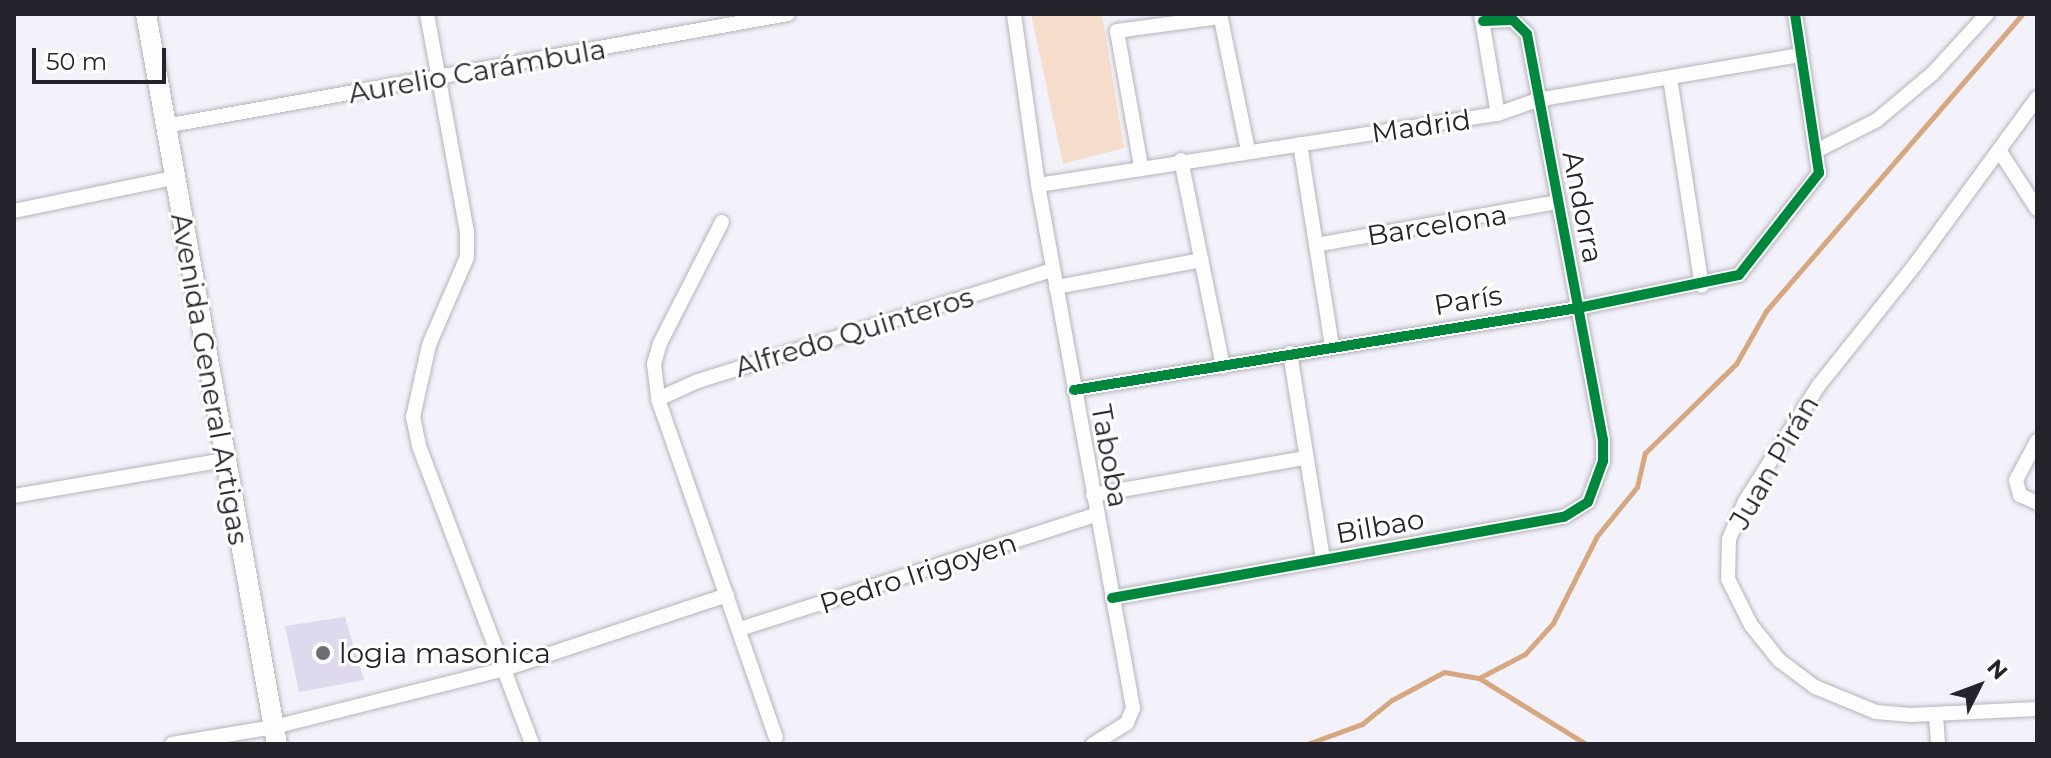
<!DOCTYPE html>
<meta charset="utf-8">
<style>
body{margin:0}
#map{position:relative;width:2051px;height:758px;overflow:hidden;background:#f3f2fa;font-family:Montserrat,sans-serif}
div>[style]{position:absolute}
.green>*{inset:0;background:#f6dcca}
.stream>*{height:5px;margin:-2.5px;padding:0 2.5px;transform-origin:2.5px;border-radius:2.5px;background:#d6a881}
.building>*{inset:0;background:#ded9ec}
.roads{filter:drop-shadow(0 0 2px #b5b3bb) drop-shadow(0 0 2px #b5b3bb)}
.street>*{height:14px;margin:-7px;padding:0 7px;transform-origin:7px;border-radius:7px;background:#fdfdfe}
.secondary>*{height:20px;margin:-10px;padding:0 10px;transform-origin:10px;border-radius:10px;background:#fdfdfe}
.cycleway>*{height:10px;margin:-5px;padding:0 5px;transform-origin:5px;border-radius:5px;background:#00873e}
.dots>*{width:22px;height:22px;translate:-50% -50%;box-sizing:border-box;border:4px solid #fff;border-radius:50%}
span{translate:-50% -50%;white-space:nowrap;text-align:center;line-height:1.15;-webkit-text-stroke:6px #fff;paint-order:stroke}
.street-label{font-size:28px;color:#25232c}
.poi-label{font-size:28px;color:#25232c}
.left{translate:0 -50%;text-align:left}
.frame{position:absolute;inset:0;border:16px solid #25232c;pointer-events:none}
.north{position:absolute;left:1939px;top:646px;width:80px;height:80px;-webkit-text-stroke:6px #fff;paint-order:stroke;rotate:48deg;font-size:22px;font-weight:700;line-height:32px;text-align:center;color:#25232c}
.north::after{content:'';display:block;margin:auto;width:28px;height:36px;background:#25232c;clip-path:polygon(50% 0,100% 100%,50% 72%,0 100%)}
.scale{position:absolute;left:32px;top:48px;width:134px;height:36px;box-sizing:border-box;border:4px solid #25232c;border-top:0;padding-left:10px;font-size:24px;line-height:28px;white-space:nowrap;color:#25232c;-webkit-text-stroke:6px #fff;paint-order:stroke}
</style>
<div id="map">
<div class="green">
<i style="clip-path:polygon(1031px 14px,1102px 14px,1124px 148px,1063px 164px)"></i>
</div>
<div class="stream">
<i style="left:1479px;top:678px;width:126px;rotate:31.7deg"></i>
<i style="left:1307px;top:744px;width:59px;rotate:-20deg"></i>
<i style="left:1362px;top:724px;width:38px;rotate:-39deg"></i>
<i style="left:1392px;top:700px;width:59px;rotate:-28.3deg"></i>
<i style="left:1444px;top:672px;width:36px;rotate:10deg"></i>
<i style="left:1479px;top:678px;width:52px;rotate:-27.6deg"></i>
<i style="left:1525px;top:654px;width:42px;rotate:-47.9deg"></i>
<i style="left:1553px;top:623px;width:97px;rotate:-63.2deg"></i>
<i style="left:1597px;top:536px;width:63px;rotate:-50.8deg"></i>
<i style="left:1637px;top:487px;width:35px;rotate:-77deg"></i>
<i style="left:1645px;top:453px;width:127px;rotate:-44.4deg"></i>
<i style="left:1736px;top:364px;width:61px;rotate:-60.5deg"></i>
<i style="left:1766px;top:311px;width:392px;rotate:-49.2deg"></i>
</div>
<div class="building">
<i style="clip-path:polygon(345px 617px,364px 680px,299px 692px,285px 626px)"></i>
</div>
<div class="roads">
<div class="street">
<i style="left:427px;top:14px;width:223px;rotate:79.6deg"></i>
<i style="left:467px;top:233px;width:24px;rotate:90deg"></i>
<i style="left:467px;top:257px;width:96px;rotate:113.4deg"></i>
<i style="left:429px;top:345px;width:74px;rotate:102.5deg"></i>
<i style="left:413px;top:417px;width:30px;rotate:78deg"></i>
<i style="left:419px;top:446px;width:319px;rotate:69.2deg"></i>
<i style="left:1014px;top:14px;width:173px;rotate:82deg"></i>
<i style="left:1038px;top:185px;width:532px;rotate:79.7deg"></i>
<i style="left:1133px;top:708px;width:16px;rotate:112deg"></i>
<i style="left:1127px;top:723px;width:40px;rotate:148deg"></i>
<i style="left:1220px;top:14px;width:139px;rotate:78.4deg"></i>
<i style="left:1481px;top:14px;width:101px;rotate:80.4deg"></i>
<i style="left:1670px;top:78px;width:210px;rotate:81.3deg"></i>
<i style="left:2037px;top:98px;width:208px;rotate:126.2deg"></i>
<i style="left:1914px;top:266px;width:152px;rotate:128.6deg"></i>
<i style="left:1819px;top:385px;width:138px;rotate:122.5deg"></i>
<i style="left:1745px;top:501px;width:41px;rotate:112.8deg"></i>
<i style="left:1729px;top:539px;width:40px;rotate:91.4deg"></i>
<i style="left:1728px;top:579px;width:51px;rotate:63.4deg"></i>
<i style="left:1751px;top:625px;width:45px;rotate:51.3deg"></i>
<i style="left:1779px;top:660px;width:45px;rotate:36.9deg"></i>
<i style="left:1815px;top:687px;width:66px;rotate:22.3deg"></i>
<i style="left:1876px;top:712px;width:35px;rotate:5deg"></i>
<i style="left:1911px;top:715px;width:126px;rotate:-2.7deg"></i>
<i style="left:165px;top:126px;width:633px;rotate:-10.19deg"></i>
<i style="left:1300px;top:144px;width:204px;rotate:81deg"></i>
<i style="left:1999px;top:150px;width:70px;rotate:57.2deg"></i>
<i style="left:1816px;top:151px;width:68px;rotate:-26.9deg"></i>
<i style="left:1877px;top:120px;width:73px;rotate:-40deg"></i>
<i style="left:1933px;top:73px;width:80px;rotate:-47.5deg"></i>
<i style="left:1181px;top:160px;width:211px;rotate:78.5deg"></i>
<i style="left:1141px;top:166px;width:137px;rotate:-100.1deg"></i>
<i style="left:1117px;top:31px;width:104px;rotate:-7.7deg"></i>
<i style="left:1038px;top:185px;width:465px;rotate:-8.8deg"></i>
<i style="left:1498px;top:114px;width:41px;rotate:-19.7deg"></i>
<i style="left:1537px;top:100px;width:268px;rotate:-9.7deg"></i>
<i style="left:14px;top:211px;width:162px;rotate:-11.7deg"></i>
<i style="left:722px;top:222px;width:136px;rotate:117.1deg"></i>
<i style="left:660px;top:343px;width:22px;rotate:106deg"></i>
<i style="left:654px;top:364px;width:35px;rotate:83deg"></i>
<i style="left:658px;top:399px;width:358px;rotate:70.8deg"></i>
<i style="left:1316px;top:245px;width:246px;rotate:-10.1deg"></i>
<i style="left:1056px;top:287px;width:148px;rotate:-10.5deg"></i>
<i style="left:1290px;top:353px;width:210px;rotate:80.9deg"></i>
<i style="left:1074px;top:390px;width:511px;rotate:-9.24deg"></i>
<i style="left:1578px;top:308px;width:164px;rotate:-11.6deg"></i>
<i style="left:1739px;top:275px;width:130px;rotate:-51.9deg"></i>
<i style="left:1819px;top:173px;width:161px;rotate:-98.6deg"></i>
<i style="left:658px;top:399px;width:44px;rotate:-24.2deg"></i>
<i style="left:698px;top:381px;width:372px;rotate:-17.4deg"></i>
<i style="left:2037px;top:441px;width:44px;rotate:118.3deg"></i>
<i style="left:2016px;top:480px;width:16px;rotate:75deg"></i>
<i style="left:2020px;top:495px;width:19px;rotate:25deg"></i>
<i style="left:1093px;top:495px;width:216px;rotate:-9.9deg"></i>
<i style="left:14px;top:496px;width:214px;rotate:-9.7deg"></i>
<i style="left:1112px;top:598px;width:459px;rotate:-10.2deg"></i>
<i style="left:1564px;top:517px;width:28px;rotate:-32deg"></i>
<i style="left:1588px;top:502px;width:44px;rotate:-69.9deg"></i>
<i style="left:1603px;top:461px;width:21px;rotate:-90deg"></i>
<i style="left:1603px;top:440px;width:413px;rotate:-100.6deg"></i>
<i style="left:1527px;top:34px;width:20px;rotate:-135deg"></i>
<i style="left:1513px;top:20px;width:30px;rotate:178deg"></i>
<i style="left:740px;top:629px;width:374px;rotate:-17.8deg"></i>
<i style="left:1936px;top:715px;width:29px;rotate:86deg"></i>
<i style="left:172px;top:744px;width:103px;rotate:-9.5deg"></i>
<i style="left:274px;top:727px;width:238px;rotate:-14.1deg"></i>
<i style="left:505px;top:669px;width:234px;rotate:-18.4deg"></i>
</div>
<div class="secondary">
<i style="left:146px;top:14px;width:742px;rotate:79.83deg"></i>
</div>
</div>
<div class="cycleway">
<i style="left:1074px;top:390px;width:511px;rotate:-9.24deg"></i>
<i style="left:1578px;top:308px;width:164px;rotate:-11.6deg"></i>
<i style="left:1739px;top:275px;width:130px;rotate:-51.9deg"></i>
<i style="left:1819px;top:173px;width:161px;rotate:-98.6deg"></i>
<i style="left:1112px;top:598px;width:459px;rotate:-10.2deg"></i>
<i style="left:1564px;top:517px;width:28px;rotate:-32deg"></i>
<i style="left:1588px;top:502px;width:44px;rotate:-69.9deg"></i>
<i style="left:1603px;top:461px;width:21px;rotate:-90deg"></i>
<i style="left:1603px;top:440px;width:413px;rotate:-100.6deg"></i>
<i style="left:1527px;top:34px;width:20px;rotate:-135deg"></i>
<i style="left:1513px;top:20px;width:30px;rotate:178deg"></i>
</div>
<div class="dots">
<i style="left:323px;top:653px;background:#6d6b74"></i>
</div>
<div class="street-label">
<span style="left:477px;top:71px;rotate:-10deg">Aurelio Carámbula</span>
<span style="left:1421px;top:126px;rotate:-8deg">Madrid</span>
<span style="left:1583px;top:207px;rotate:79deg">Andorra</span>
<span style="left:1437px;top:225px;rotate:-9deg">Barcelona</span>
<span style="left:1468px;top:300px;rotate:-9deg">París</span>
<span style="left:854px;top:332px;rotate:-17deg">Alfredo Quinteros</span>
<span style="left:210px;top:379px;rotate:80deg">Avenida General Artigas</span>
<span style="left:1110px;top:456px;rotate:80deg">Taboba</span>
<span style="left:1774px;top:462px;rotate:-60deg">Juan Pirán</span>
<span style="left:1380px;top:526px;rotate:-10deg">Bilbao</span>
<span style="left:918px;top:573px;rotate:-18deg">Pedro Irigoyen</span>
</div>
<div class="poi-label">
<span class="left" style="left:339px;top:653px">logia masonica</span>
</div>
<div class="frame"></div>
<div class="north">N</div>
<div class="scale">50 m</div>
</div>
